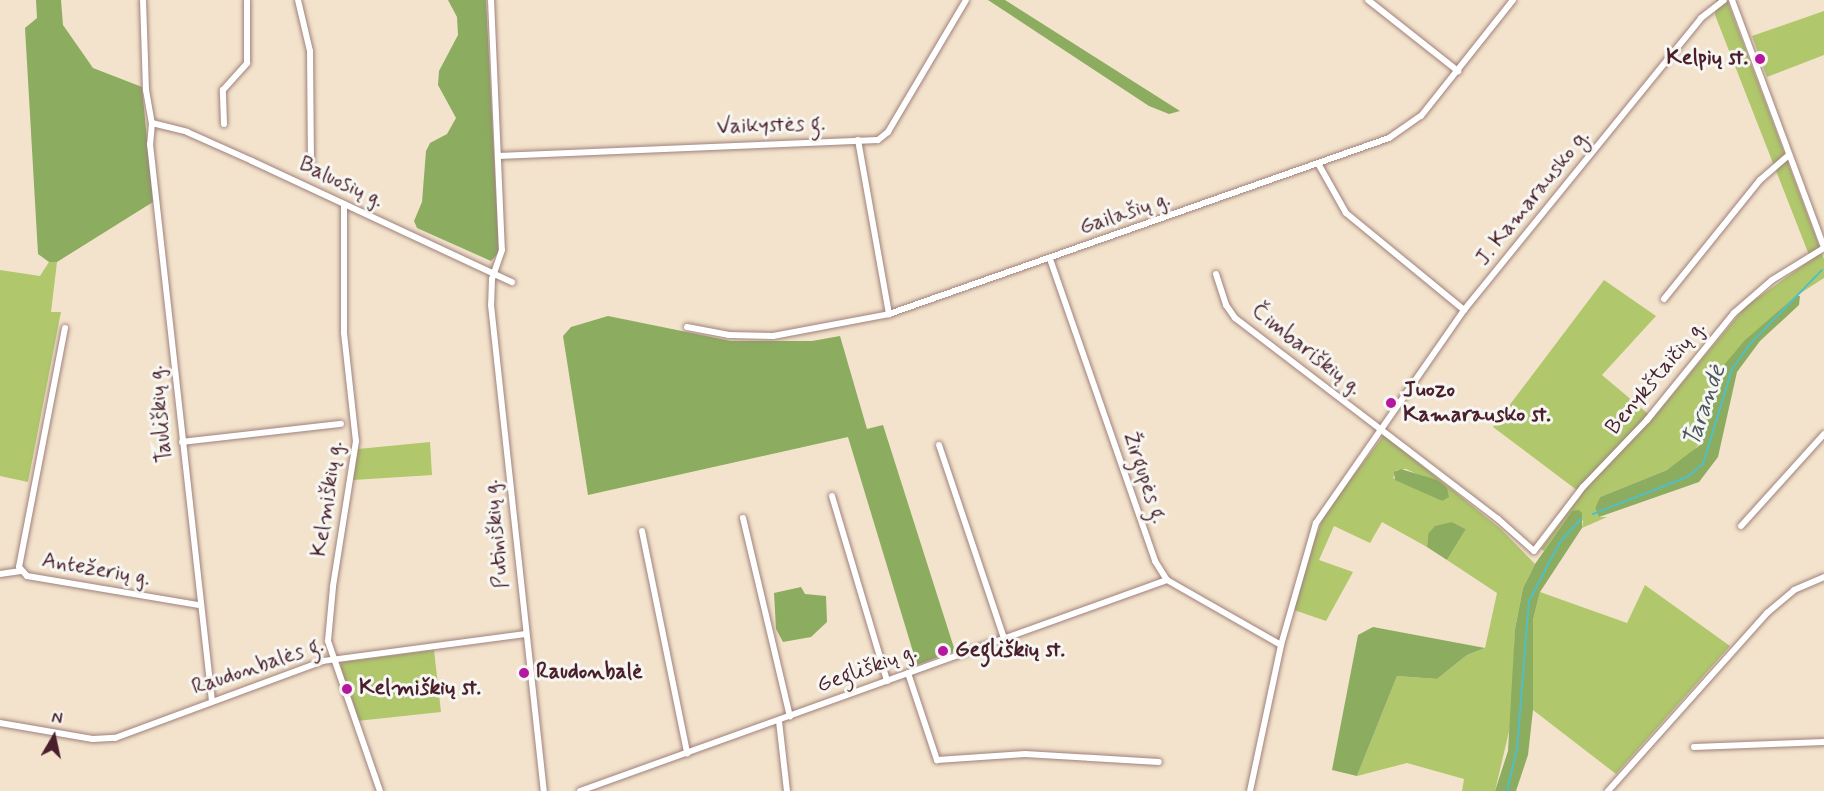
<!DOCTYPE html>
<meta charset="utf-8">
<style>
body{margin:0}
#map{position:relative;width:1824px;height:791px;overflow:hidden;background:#f4e3cc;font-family:Mynerve,sans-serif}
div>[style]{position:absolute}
.green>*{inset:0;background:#b0c76c}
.forest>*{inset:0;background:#8cac60}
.stream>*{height:2px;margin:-1px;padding:0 1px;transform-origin:1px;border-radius:1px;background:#50bfc6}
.roads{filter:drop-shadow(0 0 2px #9f817c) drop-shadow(0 0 2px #9f817c)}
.street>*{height:6px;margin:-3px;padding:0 3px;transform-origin:3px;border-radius:3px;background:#fff}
.dots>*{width:16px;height:16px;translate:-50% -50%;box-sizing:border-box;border:3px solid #f6f6f2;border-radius:50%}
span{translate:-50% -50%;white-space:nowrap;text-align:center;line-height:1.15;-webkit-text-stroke:6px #f6f6f2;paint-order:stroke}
.poi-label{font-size:22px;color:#4a1f2b;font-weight:700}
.right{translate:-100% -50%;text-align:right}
.left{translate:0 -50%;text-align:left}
.street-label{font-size:22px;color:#4a1f2b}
.water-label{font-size:24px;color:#4c5761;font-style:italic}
.north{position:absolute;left:24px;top:707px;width:60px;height:60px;-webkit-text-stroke:4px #f6f6f2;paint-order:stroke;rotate:9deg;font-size:16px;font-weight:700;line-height:24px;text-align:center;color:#4a1f2b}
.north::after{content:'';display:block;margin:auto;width:21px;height:27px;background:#4a1f2b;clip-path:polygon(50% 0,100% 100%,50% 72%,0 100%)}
</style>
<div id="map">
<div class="green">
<i style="clip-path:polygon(1716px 0,1727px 0,1824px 259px,1824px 278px,1796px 296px,1734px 353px,1718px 380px,1705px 435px,1691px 455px,1667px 470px,1600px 497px,1595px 508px,1599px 517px,1607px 517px,1582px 528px,1583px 521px,1572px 511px,1544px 551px,1541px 549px,1582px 494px,1493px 427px,1604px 280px,1656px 316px,1602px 375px,1653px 418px,1746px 306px,1811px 260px,1715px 15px)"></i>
<i style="clip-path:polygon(1824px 11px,1824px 55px,1767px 77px,1752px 36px)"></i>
<i style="clip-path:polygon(49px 262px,57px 262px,51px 312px,61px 312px,28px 482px,0 476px,0 270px,40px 276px)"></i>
<i style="clip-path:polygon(evenodd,1384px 435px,1501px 529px,1535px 564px,1523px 588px,1515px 629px,1511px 723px,1495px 791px,1462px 791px,1464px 779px,1407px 763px,1357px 776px,1397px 676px,1437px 679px,1467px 655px,1485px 648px,1497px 593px,1447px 560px,1466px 529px,1452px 522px,1428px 534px,1427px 547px,1382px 522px,1370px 543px,1334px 526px,1319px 560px,1353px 572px,1326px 621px,1294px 610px,1306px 561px,1325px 513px,1384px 435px,1406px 469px,1447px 488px,1442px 501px,1393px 478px,1397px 470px,1406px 469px)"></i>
<i style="clip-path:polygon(430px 442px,432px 475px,353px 480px,358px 449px)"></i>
<i style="clip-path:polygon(1645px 585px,1730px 646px,1616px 774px,1533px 710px,1533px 620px,1540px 592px,1627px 623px)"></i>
<i style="clip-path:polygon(434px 650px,441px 712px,357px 721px,340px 667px,342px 662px)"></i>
</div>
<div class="forest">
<i style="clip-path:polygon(36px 0,61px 0,63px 25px,93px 68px,142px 87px,153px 202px,57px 262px,49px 262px,38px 254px,25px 28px,37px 18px)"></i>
<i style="clip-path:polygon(448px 0,486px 0,499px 252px,491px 261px,417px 228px,414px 221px,422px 202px,426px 151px,430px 143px,447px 134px,456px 118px,438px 85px,439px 71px,458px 35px,457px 17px)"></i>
<i style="clip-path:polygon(988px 0,1005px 0,1180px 111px,1169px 114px,1149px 106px)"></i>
<i style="clip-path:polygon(1796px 296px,1800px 296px,1799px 305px,1760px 341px,1737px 372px,1718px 457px,1699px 482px,1599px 517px,1595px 508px,1600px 497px,1667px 470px,1700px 445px,1724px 365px,1744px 341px)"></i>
<i style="clip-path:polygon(608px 316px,731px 341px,812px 341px,840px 336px,867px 429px,883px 425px,955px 651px,917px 665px,848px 437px,588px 495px,563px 336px,571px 327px)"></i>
<i style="clip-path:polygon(1401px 469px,1437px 480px,1447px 488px,1449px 497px,1442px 501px,1395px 480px,1394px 472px)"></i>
<i style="clip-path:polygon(1579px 510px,1582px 513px,1582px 528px,1540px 592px,1533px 620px,1533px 710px,1528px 755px,1516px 791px,1495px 791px,1508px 751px,1515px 629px,1523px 588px,1535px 564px,1572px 511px)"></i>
<i style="clip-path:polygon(1452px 522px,1466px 529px,1447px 560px,1427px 547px,1428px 534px,1435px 526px)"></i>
<i style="clip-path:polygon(801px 587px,805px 594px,826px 596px,827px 622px,811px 637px,783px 642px,776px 629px,774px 593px)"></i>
<i style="clip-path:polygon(1373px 627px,1485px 648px,1467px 655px,1437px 679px,1397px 676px,1357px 776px,1332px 770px,1358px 635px)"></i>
</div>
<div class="stream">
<i style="left:1593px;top:514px;width:101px;rotate:-21.5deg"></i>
<i style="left:1687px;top:477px;width:21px;rotate:-39deg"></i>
<i style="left:1703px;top:464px;width:99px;rotate:-73deg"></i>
<i style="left:1732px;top:369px;width:31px;rotate:-54deg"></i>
<i style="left:1750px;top:344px;width:103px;rotate:-45.8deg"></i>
<i style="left:1507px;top:791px;width:43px;rotate:-76.6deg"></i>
<i style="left:1517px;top:749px;width:148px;rotate:-85.4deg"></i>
<i style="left:1529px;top:601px;width:67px;rotate:-62.3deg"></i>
<i style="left:1560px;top:542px;width:31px;rotate:-48deg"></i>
</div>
<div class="roads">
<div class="street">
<i style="left:143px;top:0;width:90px;rotate:88.1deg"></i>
<i style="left:146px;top:90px;width:34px;rotate:80deg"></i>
<i style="left:152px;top:123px;width:21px;rotate:95deg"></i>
<i style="left:150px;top:144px;width:560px;rotate:83.65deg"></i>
<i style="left:298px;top:0;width:52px;rotate:76.8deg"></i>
<i style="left:310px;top:51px;width:118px;rotate:89.5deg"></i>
<i style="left:491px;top:0;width:250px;rotate:87.5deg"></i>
<i style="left:502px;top:250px;width:31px;rotate:109deg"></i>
<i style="left:492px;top:279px;width:26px;rotate:92deg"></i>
<i style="left:491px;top:305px;width:489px;rotate:83.8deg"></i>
<i style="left:1368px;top:0;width:115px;rotate:38.3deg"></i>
<i style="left:1732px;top:0;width:264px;rotate:69.6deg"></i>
<i style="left:152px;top:123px;width:36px;rotate:14deg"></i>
<i style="left:187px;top:132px;width:71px;rotate:24deg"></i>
<i style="left:252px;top:161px;width:287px;rotate:25deg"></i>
<i style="left:224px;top:124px;width:34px;rotate:-92deg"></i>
<i style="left:223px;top:90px;width:36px;rotate:-48deg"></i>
<i style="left:247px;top:63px;width:63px;rotate:-90deg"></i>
<i style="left:858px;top:140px;width:177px;rotate:79.9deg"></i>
<i style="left:498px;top:156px;width:380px;rotate:-2.4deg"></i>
<i style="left:878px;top:140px;width:13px;rotate:-39deg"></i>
<i style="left:888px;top:132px;width:153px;rotate:-59.4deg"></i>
<i style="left:1319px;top:165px;width:55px;rotate:60.6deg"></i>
<i style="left:1346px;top:213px;width:153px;rotate:39.4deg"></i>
<i style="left:344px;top:204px;width:129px;rotate:90deg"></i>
<i style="left:344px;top:333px;width:109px;rotate:83.7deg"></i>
<i style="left:356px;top:441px;width:148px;rotate:99deg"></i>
<i style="left:333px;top:587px;width:54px;rotate:95.3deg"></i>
<i style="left:328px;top:641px;width:159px;rotate:70.9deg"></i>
<i style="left:1050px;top:259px;width:320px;rotate:70.8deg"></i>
<i style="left:1155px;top:561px;width:22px;rotate:58deg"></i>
<i style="left:1167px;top:580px;width:131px;rotate:29.7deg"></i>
<i style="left:1216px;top:274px;width:33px;rotate:72deg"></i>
<i style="left:1226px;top:305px;width:16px;rotate:55deg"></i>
<i style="left:1235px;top:318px;width:331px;rotate:37.4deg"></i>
<i style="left:1498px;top:519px;width:48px;rotate:41.6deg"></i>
<i style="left:1534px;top:551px;width:81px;rotate:-52.6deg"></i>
<i style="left:1583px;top:487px;width:93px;rotate:-46.3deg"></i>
<i style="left:1647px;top:420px;width:138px;rotate:-50.9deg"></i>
<i style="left:1734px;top:313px;width:50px;rotate:-41deg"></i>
<i style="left:1772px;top:280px;width:61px;rotate:-31.6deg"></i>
<i style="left:1664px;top:299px;width:153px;rotate:-51.1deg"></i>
<i style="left:1760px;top:180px;width:37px;rotate:-41deg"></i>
<i style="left:687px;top:327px;width:43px;rotate:10.8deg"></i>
<i style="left:729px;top:335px;width:44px;rotate:1.3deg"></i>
<i style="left:773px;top:336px;width:118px;rotate:-10.7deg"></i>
<i style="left:889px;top:314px;width:530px;rotate:-19.39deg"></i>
<i style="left:1389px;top:138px;width:39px;rotate:-35deg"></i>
<i style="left:1421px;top:116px;width:148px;rotate:-51.6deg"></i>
<i style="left:65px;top:328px;width:243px;rotate:100.9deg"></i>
<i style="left:19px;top:567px;width:12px;rotate:48deg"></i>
<i style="left:27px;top:576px;width:173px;rotate:9.6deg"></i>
<i style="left:182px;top:442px;width:160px;rotate:-6.5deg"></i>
<i style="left:939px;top:445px;width:204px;rotate:71.4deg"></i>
<i style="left:832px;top:496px;width:193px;rotate:73.4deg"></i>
<i style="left:743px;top:518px;width:204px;rotate:76.7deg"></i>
<i style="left:1741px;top:526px;width:124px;rotate:-47.9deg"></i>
<i style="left:642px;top:531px;width:227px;rotate:78.5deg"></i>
<i style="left:0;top:574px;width:21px;rotate:-8deg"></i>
<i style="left:908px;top:673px;width:92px;rotate:71.6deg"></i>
<i style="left:937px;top:760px;width:88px;rotate:-3.9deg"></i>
<i style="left:1025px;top:754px;width:134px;rotate:3.4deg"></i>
<i style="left:779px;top:721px;width:70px;rotate:83.5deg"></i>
<i style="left:0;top:723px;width:94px;rotate:9.8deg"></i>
<i style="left:93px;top:739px;width:22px;rotate:-3deg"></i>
<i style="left:115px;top:738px;width:222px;rotate:-20.3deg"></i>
<i style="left:323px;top:661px;width:205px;rotate:-7.6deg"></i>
<i style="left:1694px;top:747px;width:130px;rotate:-2.2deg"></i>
<i style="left:580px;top:791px;width:624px;rotate:-19.77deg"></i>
<i style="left:1250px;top:791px;width:149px;rotate:-78deg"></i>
<i style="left:1281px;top:645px;width:127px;rotate:-74deg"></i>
<i style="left:1316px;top:523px;width:259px;rotate:-55.2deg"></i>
<i style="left:1464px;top:310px;width:376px;rotate:-50.9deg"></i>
<i style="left:1701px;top:18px;width:29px;rotate:-38deg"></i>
<i style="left:1608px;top:791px;width:239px;rotate:-48.2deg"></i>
<i style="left:1767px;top:613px;width:35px;rotate:-40deg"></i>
<i style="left:1794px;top:590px;width:33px;rotate:-23deg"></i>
</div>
</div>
<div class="dots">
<i style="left:1760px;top:59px;background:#b5179e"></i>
<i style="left:1391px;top:403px;background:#b5179e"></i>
<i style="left:943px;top:651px;background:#b5179e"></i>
<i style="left:524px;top:673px;background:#b5179e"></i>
<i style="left:347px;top:689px;background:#b5179e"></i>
</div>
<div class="poi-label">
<span class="right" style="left:1748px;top:59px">Kelpių st.</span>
<span class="left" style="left:1403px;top:403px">Juozo<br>Kamarausko st.</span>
<span class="left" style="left:955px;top:651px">Gegliškių st.</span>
<span class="left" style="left:536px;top:673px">Raudonbalė</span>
<span class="left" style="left:359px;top:689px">Kelmiškių st.</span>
</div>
<div class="street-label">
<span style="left:771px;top:126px;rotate:-2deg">Vaikystės g.</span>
<span style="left:341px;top:183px;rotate:25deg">Baluosių g.</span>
<span style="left:1533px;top:198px;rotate:-51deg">J. Kamarausko g.</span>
<span style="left:1125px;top:214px;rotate:-19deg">Gailašių g.</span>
<span style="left:1306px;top:350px;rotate:38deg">Čimbariškių g.</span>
<span style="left:1656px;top:378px;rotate:-50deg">Benykštaičių g.</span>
<span style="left:161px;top:414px;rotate:-96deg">Tauliškių g.</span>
<span style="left:1144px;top:478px;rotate:71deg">Žirgupės g.</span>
<span style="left:328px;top:499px;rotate:-82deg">Kelmiškių g.</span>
<span style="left:497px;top:534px;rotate:-96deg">Putiniškių g.</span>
<span style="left:96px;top:570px;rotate:10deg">Antežerių g.</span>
<span style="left:258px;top:667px;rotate:-19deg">Raudonbalės g.</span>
<span style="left:867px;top:669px;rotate:-20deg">Gegliškių g.</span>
</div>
<div class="water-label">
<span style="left:1705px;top:406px;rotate:-71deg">Tarandė</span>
</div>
<div class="north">N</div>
</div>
